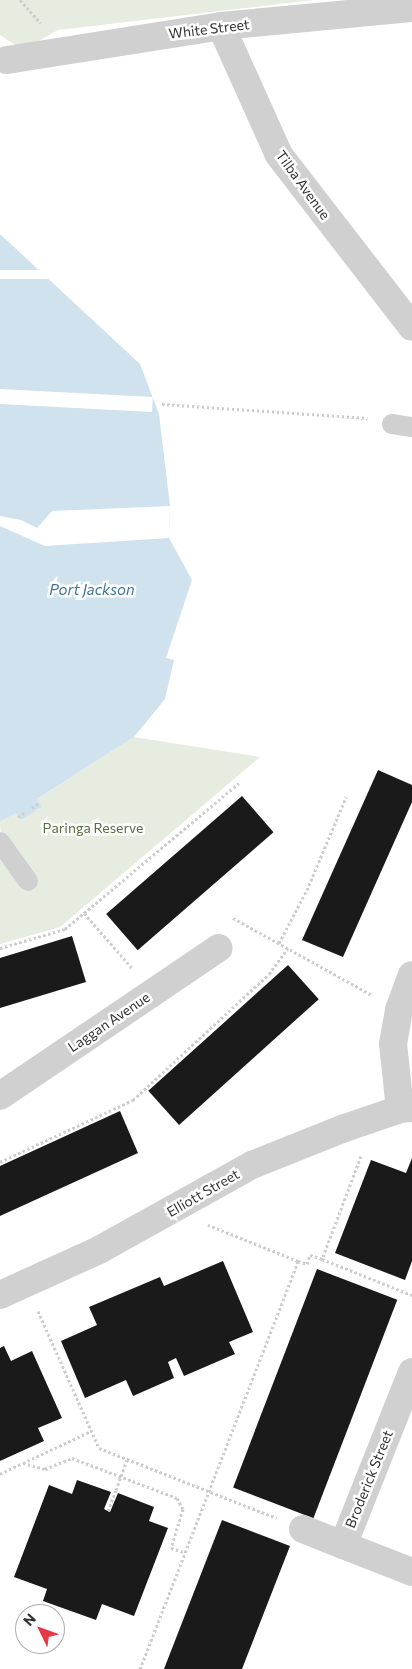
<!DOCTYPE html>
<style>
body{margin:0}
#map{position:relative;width:412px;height:1669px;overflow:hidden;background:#fff;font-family:Commissioner,sans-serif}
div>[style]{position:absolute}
.green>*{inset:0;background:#e6ecdf}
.water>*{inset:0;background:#cfe2ee}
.pier>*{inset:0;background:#fff;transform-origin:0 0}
.building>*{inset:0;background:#1a1a1a;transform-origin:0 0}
.path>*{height:3px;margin-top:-1.5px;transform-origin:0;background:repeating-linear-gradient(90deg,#cdcdcd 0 2.5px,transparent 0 5px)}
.service>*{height:20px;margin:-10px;padding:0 10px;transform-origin:10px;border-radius:10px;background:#d0d0d0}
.minor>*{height:28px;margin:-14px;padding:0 14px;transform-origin:14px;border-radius:14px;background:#d0d0d0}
.path-bridge>*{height:3px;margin-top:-1.5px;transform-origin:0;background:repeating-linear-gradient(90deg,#cdcdcd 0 2.5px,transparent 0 5px)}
span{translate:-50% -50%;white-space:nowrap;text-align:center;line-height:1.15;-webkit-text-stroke:5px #fff;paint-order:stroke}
.street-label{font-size:14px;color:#333}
.park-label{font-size:14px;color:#56703f}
.water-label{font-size:15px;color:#3f7597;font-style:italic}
.north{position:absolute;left:15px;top:1604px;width:50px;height:50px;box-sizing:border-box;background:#fff;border:1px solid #adadad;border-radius:50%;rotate:312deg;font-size:14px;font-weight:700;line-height:20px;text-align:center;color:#333}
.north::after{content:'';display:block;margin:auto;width:18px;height:22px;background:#e63946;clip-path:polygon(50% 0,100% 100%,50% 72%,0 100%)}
</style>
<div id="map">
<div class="green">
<i style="clip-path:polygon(0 0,313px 0,58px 30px,23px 50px,0 35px)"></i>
<i style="clip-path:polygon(134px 737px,260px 757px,60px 927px,0 944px,0 860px,3px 864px,0 822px,16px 813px,21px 820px,42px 807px,36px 800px)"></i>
</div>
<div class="water">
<i style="clip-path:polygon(0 234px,140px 364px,159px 414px,170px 506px,169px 538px,192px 580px,166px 658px,174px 660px,165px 699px,134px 737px,37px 799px,42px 807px,21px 820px,16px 813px,0 822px)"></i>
</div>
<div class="pier">
<i style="clip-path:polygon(0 270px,42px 270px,51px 279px,0 279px)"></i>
<i style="left:0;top:389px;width:153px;height:15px;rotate:3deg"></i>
<i style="clip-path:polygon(170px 506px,169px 538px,45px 546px,0 526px,0 516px,21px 520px,37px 528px,52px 511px)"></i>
</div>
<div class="building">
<i style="clip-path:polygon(378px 770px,412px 785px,412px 802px,343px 957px,302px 940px)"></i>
<i style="left:242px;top:796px;width:48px;height:180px;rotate:49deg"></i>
<i style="clip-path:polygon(72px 936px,86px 982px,0 1008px,0 958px)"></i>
<i style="left:288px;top:965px;width:46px;height:188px;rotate:48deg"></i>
<i style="clip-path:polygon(120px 1111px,138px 1153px,0 1216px,0 1166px)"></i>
<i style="clip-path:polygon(412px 1158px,412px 1261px,405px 1280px,335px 1253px,371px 1160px,406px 1173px)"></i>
<i style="clip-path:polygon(223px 1261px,253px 1332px,229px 1342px,235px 1354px,184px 1376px,176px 1358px,168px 1362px,174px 1378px,133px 1396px,126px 1380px,85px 1398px,61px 1341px,97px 1325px,89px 1307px,160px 1277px,164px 1286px)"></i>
<i style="left:317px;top:1269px;width:86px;height:234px;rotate:21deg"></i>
<i style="clip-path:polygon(4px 1346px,11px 1361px,32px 1351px,62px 1418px,38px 1428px,44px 1441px,0 1461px,0 1348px)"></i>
<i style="clip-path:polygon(77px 1480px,111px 1492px,104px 1509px,110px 1512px,118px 1493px,154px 1507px,149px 1521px,168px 1528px,134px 1616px,102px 1604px,96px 1620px,43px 1601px,47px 1589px,14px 1577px,49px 1485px,72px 1494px)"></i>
<i style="clip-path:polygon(222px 1520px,290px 1546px,242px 1669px,164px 1669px)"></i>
</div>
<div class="path">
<i style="left:20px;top:0;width:31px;rotate:48deg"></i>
<i style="left:162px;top:404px;width:206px;rotate:3.9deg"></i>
<i style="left:32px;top:808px;width:9px;rotate:-36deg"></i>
<i style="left:18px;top:817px;width:9px;rotate:-32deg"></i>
<i style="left:84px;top:913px;width:74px;rotate:48.8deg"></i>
<i style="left:233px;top:918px;width:159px;rotate:29deg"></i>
<i style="left:279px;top:943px;width:60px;rotate:-62.2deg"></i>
<i style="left:307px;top:890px;width:101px;rotate:-67.2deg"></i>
<i style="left:0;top:948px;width:68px;rotate:-16.3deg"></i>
<i style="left:65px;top:929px;width:227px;rotate:-40deg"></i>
<i style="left:361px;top:1156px;width:110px;rotate:110.7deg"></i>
<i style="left:322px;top:1259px;width:97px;rotate:21.8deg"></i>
<i style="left:0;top:1162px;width:147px;rotate:-25deg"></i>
<i style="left:133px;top:1100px;width:185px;rotate:-42.8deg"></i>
<i style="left:269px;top:974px;width:32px;rotate:-54deg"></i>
<i style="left:298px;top:1261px;width:9px;rotate:18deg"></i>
<i style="left:307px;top:1264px;width:9px;rotate:-72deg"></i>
<i style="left:310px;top:1255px;width:13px;rotate:18deg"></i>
<i style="left:38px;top:1311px;width:150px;rotate:66deg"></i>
<i style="left:99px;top:1448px;width:191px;rotate:21.5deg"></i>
<i style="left:23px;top:1463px;width:75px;rotate:-25.2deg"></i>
<i style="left:0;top:1474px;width:25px;rotate:-26deg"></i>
<i style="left:23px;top:1463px;width:23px;rotate:15deg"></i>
<i style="left:45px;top:1469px;width:29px;rotate:-22deg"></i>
<i style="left:72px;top:1458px;width:112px;rotate:20.9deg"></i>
<i style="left:177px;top:1498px;width:13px;rotate:61deg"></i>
<i style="left:183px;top:1509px;width:41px;rotate:107.1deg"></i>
<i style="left:171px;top:1548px;width:14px;rotate:17deg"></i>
<i style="left:108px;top:1511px;width:22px;rotate:-69deg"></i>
<i style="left:140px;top:1669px;width:438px;rotate:-68.8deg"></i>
<i style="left:298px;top:1261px;width:97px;rotate:-158.2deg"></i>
</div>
<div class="service">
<i style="left:392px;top:424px;width:20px;rotate:9deg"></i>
<i style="left:0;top:842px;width:48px;rotate:54.3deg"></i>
</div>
<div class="minor">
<i style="left:221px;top:26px;width:141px;rotate:65.8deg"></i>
<i style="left:279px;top:155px;width:217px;rotate:52.3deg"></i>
<i style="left:7px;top:60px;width:217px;rotate:-9deg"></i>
<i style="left:221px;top:26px;width:192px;rotate:-5.4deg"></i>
<i style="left:0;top:1096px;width:264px;rotate:-34.1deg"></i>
<i style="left:400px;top:1109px;width:65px;rotate:-96.1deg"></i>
<i style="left:393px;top:1044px;width:35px;rotate:-80deg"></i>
<i style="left:399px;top:1010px;width:37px;rotate:-70deg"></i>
<i style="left:0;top:1295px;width:109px;rotate:-24.4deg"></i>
<i style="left:99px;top:1250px;width:175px;rotate:-29.1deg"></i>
<i style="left:252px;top:1165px;width:97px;rotate:-21.8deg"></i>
<i style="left:342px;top:1129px;width:61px;rotate:-19deg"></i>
<i style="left:400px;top:1109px;width:12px;rotate:-5deg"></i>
<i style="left:412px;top:1372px;width:186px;rotate:111.7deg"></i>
<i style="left:343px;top:1545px;width:74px;rotate:21.4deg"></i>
<i style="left:303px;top:1529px;width:43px;rotate:21.8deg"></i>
</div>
<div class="path-bridge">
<i style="left:116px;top:1490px;width:33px;rotate:-70deg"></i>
</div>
<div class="street-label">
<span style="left:209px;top:29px;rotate:-7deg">White Street</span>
<span style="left:303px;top:185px;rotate:54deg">Tilba Avenue</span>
<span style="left:109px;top:1022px;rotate:-34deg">Laggan Avenue</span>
<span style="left:203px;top:1193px;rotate:-30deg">Elliott Street</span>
<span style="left:369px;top:1479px;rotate:-68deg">Broderick Street</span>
</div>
<div class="park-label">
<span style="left:93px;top:828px">Paringa Reserve</span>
</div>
<div class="water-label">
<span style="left:92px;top:590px">Port Jackson</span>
</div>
<div class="north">N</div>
</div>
